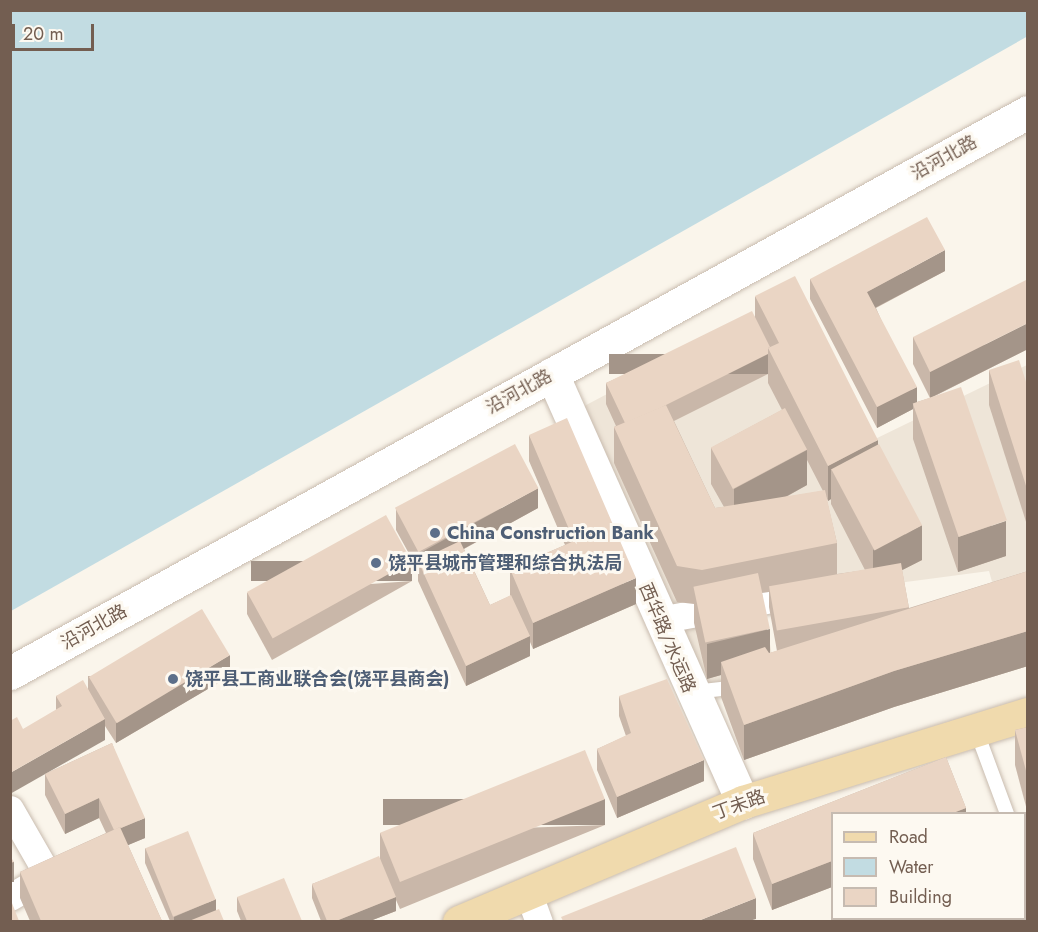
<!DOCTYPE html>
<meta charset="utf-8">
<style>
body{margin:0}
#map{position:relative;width:1038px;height:932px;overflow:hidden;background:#faf5eb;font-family:Jost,"Noto Sans SC",sans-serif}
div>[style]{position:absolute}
.residential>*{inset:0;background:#eee5d8}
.water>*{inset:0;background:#c2dce2}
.roads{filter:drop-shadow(0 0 2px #c9bcaf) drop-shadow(0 0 2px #c9bcaf)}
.lane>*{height:14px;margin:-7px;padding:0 7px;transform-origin:7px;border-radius:7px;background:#fff}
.street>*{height:27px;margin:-13.5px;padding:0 13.5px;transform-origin:13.5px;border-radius:13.5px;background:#fff}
.secondary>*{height:33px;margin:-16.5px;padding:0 16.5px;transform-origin:16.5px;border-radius:16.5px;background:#fff}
.primary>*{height:33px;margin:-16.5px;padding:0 16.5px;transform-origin:16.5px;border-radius:16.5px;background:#f0daad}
.wall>*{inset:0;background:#c9b7a9}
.shaded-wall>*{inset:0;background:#a49589;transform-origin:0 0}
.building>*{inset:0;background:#ead5c4;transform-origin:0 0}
.dots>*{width:16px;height:16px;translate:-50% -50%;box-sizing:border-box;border:3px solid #fdf9f1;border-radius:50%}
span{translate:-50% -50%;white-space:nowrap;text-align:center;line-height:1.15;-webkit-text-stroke:6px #fdf9f1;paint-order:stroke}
.street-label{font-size:18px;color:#735e51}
.service-label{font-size:18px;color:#4e5e75;font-weight:700}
.left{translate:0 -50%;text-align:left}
.frame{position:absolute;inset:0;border:12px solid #735e51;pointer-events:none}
.legend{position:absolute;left:831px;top:812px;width:195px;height:108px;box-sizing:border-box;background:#fdf9f1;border:2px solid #c6bbb1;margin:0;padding:8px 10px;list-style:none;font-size:18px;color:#735e51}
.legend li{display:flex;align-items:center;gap:12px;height:30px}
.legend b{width:30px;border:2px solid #c6bbb1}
.scale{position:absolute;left:12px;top:24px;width:82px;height:27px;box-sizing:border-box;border:3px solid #735e51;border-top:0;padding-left:8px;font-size:18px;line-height:21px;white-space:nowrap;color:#735e51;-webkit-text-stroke:4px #fdf9f1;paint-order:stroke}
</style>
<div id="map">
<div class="residential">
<i style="clip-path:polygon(796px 294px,871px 441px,1027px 365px,1027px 593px,998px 603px,989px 571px,762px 601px,777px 682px,690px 693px,573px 412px)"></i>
</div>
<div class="water">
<i style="clip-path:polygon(11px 10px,1027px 10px,1028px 36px,11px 611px)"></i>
</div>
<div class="roads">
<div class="lane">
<i style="left:695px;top:692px;width:43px;rotate:-6.6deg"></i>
<i style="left:976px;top:730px;width:90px;rotate:69.7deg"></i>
<i style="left:1024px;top:848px;width:6px;rotate:45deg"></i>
<i style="left:973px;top:918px;width:4px;rotate:76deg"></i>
<i style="left:920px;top:922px;width:7px;rotate:-34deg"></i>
</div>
<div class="street">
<i style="left:659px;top:620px;width:148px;rotate:-10.5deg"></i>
<i style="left:10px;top:809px;width:76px;rotate:60.1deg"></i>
<i style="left:48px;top:875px;width:44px;rotate:149.9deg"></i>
<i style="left:528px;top:892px;width:32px;rotate:70deg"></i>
</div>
<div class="secondary">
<i style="left:552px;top:374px;width:469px;rotate:66deg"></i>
<i style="left:10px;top:673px;width:1162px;rotate:-28.86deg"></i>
</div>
<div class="primary">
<i style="left:459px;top:922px;width:308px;rotate:-22.9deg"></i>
<i style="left:743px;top:802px;width:298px;rotate:-17.2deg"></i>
</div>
</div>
<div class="wall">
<i style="clip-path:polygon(945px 271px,876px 308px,917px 402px,930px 398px,913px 364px,913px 337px,1028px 349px,931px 398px,1006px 556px,958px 572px,913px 439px,913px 409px,877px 428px,810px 299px,810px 279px)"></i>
<i style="clip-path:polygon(evenodd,755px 296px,878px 445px,922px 560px,902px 570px,909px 608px,1028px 571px,1028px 666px,894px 707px,744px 760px,721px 697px,721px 675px,707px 679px,694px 623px,694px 604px,677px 602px,614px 463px,614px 427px,616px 426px,606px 404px,606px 383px,755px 317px,755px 296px,768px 374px,768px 383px,782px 410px,711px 448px,711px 484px,724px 507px,715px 508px,674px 421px,768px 374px,755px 296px,807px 460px,823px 491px,786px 497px,807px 485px,807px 460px,755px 296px,826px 497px,828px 501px,831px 499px,831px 504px,865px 570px,837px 574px,837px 543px,826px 497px,755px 296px,769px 592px,769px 607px,777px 651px,770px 653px,762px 593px,769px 592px)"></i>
<i style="clip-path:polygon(989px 370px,1028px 388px,1028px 528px,989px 405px)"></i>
<i style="clip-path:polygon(529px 435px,636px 604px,533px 649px,530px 642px,530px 656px,466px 686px,418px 581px,418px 570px,396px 530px,396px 509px,538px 508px,464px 549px,490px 605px,510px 596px,510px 569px,565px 545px,529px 461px)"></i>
<i style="clip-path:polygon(412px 581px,272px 660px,247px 614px,247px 593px)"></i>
<i style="clip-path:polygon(88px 676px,230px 676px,116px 743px,105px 726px,105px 740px,56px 710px,56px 696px,88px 689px)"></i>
<i style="clip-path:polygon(619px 696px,704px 781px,617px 818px,597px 770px,597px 749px,626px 736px,619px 716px)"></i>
<i style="clip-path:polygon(1028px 727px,1028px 814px,1015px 765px,1015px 730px)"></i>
<i style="clip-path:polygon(112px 743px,145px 838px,128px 845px,162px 921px,30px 921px,20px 898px,20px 872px,106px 833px,99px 818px,65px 834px,45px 795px,45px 774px)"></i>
<i style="clip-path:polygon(946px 757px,966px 808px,966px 813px,832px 813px,832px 887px,772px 910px,753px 859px,753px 833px)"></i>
<i style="clip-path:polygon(605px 825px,400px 909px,396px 900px,396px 911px,370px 921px,321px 921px,312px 898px,312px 884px,380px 858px,380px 833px)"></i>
<i style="clip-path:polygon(145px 848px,216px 910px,224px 921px,170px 921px,145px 863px)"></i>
<i style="clip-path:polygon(237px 897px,302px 921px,241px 921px,237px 911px)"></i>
</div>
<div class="shaded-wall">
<i style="clip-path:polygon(945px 250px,945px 271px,867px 312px,867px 292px)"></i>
<i style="clip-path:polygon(1028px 323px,1028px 349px,930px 398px,930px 372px)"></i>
<i style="left:768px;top:354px;width:20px;height:159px;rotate:90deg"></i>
<i style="clip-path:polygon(917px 387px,917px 407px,913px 404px,913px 409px,877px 428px,877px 407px)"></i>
<i style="clip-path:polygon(878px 440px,878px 475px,831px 469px,831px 499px,828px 501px,828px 466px)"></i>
<i style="clip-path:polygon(807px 450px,807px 485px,734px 525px,734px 489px)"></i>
<i style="clip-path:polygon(538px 488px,538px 508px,423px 571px,420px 564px,420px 553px)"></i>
<i style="clip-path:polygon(1006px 521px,1006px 556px,958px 572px,958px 537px)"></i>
<i style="clip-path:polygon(922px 525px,922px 560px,873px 585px,873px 550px)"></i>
<i style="left:412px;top:561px;width:20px;height:161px;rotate:90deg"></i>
<i style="clip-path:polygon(636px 578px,636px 604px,533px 649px,533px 623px)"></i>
<i style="clip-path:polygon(770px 629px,770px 664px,721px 662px,721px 675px,707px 679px,707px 644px)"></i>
<i style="clip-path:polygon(1028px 631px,1028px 666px,894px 707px,744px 760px,744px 725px,894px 671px)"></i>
<i style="clip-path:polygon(530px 636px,530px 656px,466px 686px,466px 666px)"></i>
<i style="clip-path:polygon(230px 655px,230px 676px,116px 743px,116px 722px)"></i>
<i style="clip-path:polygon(105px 719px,105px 740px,10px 794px,10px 773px)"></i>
<i style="clip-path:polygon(704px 760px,704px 781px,617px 818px,617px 797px)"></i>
<i style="clip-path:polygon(99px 798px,99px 818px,65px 834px,65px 814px)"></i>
<i style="left:605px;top:799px;width:26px;height:222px;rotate:90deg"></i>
<i style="clip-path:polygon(966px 808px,966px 813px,953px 813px)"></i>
<i style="clip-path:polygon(145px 818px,145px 838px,114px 851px,114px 831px)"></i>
<i style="clip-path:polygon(832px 861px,832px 887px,772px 910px,772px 884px)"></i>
<i style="left:14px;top:862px;width:20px;height:4px;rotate:90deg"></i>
<i style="clip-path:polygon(396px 897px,396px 911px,370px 921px,336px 921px)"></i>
<i style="clip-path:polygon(756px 898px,756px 919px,749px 921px,698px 921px)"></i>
<i style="clip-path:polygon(216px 899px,216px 914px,197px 921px,174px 921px,174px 917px)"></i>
</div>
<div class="building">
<i style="clip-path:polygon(927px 217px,945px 250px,867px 292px,917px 387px,877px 407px,810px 279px)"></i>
<i style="clip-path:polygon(795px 276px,878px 440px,828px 466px,768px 348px,779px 343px,755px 296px)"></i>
<i style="clip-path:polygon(1028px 279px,1028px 323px,930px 372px,913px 337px)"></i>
<i style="clip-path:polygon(752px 311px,770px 347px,768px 348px,768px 354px,660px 408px,625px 423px,606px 383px)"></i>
<i style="clip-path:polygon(1019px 360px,1028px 388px,1028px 492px,989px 370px)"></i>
<i style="left:961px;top:387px;width:141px;height:51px;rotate:71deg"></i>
<i style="clip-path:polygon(666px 405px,715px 508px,825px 490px,837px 543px,702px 570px,677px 566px,614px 427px)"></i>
<i style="left:785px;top:408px;width:47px;height:84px;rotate:62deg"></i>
<i style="clip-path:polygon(567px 418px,636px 578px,533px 623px,510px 569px,574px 541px,529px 435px)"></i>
<i style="left:515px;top:444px;width:50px;height:136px;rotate:62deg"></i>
<i style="left:879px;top:444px;width:92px;height:54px;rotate:62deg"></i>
<i style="left:386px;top:515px;width:53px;height:159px;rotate:61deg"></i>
<i style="clip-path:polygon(460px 541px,490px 605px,511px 595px,530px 636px,466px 666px,418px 561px)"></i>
<i style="left:901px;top:563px;width:45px;height:134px;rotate:80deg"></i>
<i style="clip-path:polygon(1028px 571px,1028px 631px,894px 671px,744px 725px,721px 662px,765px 647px,769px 653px)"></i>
<i style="left:758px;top:573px;width:57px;height:66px;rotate:78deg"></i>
<i style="left:202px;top:609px;width:54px;height:132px;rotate:59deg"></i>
<i style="clip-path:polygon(667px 679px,704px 760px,617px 797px,597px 749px,631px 733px,619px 696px)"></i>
<i style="clip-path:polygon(83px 680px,105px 719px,10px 773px,10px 721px,17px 717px,23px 729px,62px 706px,56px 696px)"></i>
<i style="clip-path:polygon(1028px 727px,1028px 778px,1015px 730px)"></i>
<i style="clip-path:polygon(112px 743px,145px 818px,121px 828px,120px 827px,114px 830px,99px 798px,65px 814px,45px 774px)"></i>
<i style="left:585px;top:750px;width:53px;height:221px;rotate:68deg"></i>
<i style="clip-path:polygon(946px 757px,966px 808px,953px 813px,832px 813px,832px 861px,772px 884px,753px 833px)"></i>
<i style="clip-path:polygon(120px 827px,162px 921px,41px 921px,20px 872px)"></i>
<i style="left:188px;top:831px;width:74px;height:46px;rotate:68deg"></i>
<i style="clip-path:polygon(736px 847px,756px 898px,698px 921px,563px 921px,561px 917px)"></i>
<i style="clip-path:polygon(10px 856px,14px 862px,10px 863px)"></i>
<i style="clip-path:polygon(379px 856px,396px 897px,336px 921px,327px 921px,312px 884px)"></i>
<i style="clip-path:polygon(284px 878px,302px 921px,247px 921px,237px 897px)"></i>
<i style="clip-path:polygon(10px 898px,19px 921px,10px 921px)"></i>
<i style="clip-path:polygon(219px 909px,224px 921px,189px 921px)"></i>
</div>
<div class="dots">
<i style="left:435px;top:533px;background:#5c6f8a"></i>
<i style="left:376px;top:563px;background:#5c6f8a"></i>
<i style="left:173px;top:679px;background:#5c6f8a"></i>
</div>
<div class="street-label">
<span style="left:944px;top:158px;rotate:-29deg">沿河北路</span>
<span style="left:519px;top:392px;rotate:-29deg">沿河北路</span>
<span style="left:94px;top:627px;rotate:-29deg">沿河北路</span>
<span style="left:667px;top:638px;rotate:67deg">西华路/水运路</span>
<span style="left:739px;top:805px;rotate:-20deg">丁未路</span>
</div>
<div class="service-label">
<span class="left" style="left:447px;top:533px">China Construction Bank</span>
<span class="left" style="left:388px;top:563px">饶平县城市管理和综合执法局</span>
<span class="left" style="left:185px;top:679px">饶平县工商业联合会(饶平县商会)</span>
</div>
<div class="frame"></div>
<ul class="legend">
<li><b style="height:8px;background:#f0daad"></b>Road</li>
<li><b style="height:16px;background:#c2dce2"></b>Water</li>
<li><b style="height:16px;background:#ead5c4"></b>Building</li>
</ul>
<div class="scale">20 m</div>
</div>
